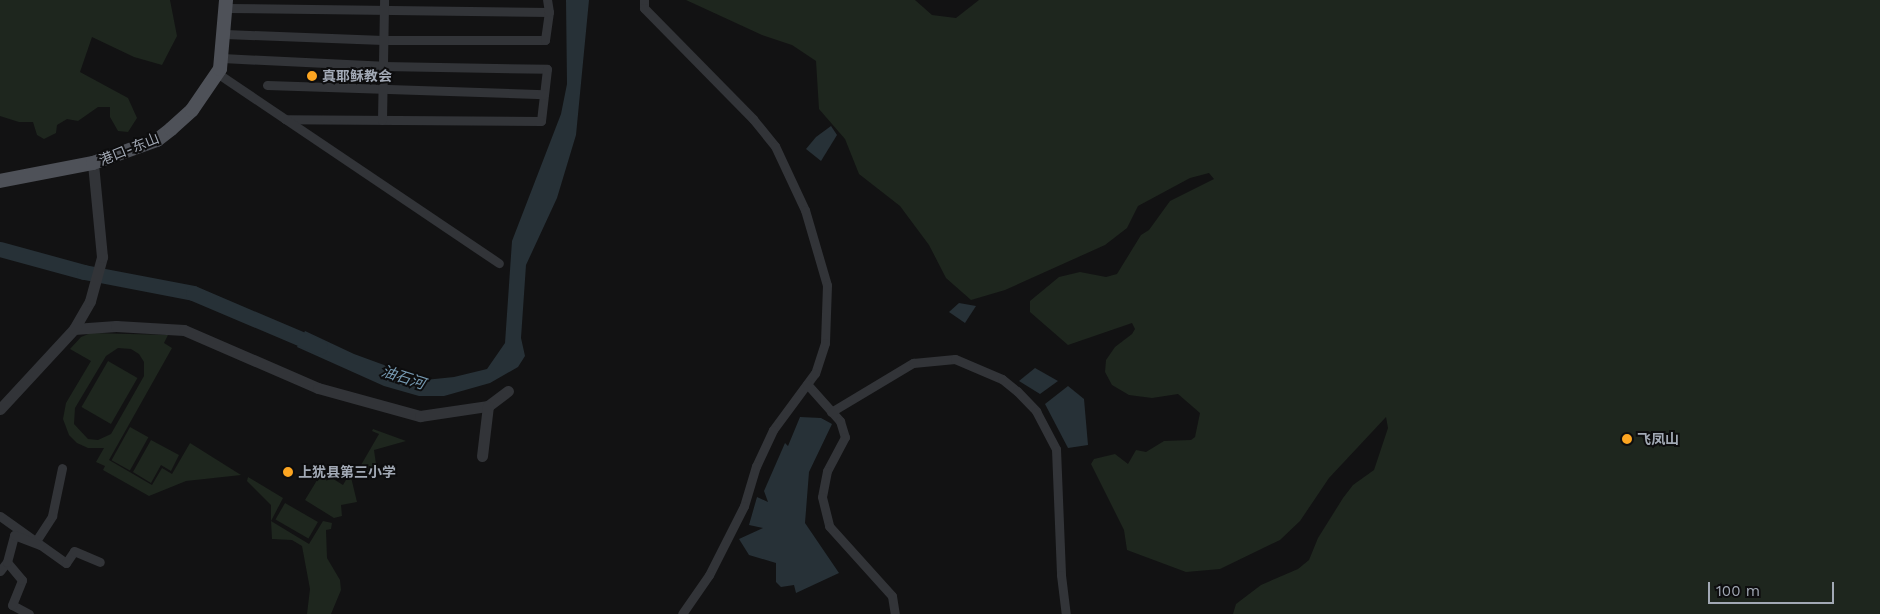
<!DOCTYPE html>
<meta charset="utf-8">
<style>
body{margin:0}
#map{position:relative;width:1880px;height:614px;overflow:hidden;background:#121213;font-family:"Work Sans","Noto Sans SC",sans-serif}
div>[style]{position:absolute}
.green>*{inset:0;background:#1e261e;transform-origin:0 0}
.water>*{inset:0;background:#273137}
.river>*{height:15px;margin:-7.5px;padding:0 7.5px;transform-origin:7.5px;border-radius:7.5px;background:#273137}
.minor>*{height:9px;margin:-4.5px;padding:0 4.5px;transform-origin:4.5px;border-radius:4.5px;background:#323438}
.tertiary>*{height:11px;margin:-5.5px;padding:0 5.5px;transform-origin:5.5px;border-radius:5.5px;background:#323438}
.primary>*{height:14px;margin:-7px;padding:0 7px;transform-origin:7px;border-radius:7px;background:#4e5158}
.dots>*{width:14px;height:14px;translate:-50% -50%;box-sizing:border-box;border:2px solid #0d0d0e;border-radius:50%}
span{translate:-50% -50%;white-space:nowrap;text-align:center;line-height:1.15;-webkit-text-stroke:4px #0d0d0e;paint-order:stroke}
.poi-label{font-size:14px;color:#a2a9b5;font-weight:700}
.left{translate:0 -50%;text-align:left}
.street-label{font-size:14px;color:#a2a9b5}
.water-label{font-size:15px;color:#769ab2;font-style:italic}
.scale{position:absolute;left:1708px;top:582px;width:126px;height:22px;box-sizing:border-box;border:2px solid #a2a9b5;border-top:0;padding-left:6px;font-size:15px;line-height:18px;white-space:nowrap;color:#a2a9b5;-webkit-text-stroke:4px #0d0d0e;paint-order:stroke}
</style>
<div id="map">
<div class="green">
<i style="clip-path:polygon(0 0,170px 0,177px 36px,162px 65px,134px 57px,92px 37px,80px 72px,128px 98px,137px 118px,128px 132px,118px 131px,110px 117px,110px 107px,98px 107px,78px 121px,67px 119px,57px 125px,56px 133px,44px 139px,37px 135px,33px 122px,19px 122px,0 116px)"></i>
<i style="clip-path:polygon(686px 0,915px 0,932px 15px,956px 18px,979px 0,1880px 0,1880px 614px,1233px 614px,1236px 604px,1261px 585px,1298px 569px,1309px 560px,1318px 538px,1343px 498px,1353px 485px,1374px 470px,1388px 428px,1386px 417px,1329px 478px,1300px 521px,1280px 540px,1220px 569px,1186px 572px,1127px 550px,1124px 530px,1091px 464px,1094px 459px,1115px 454px,1128px 464px,1136px 450px,1146px 452px,1164px 441px,1191px 440px,1195px 437px,1200px 413px,1178px 394px,1152px 398px,1129px 395px,1112px 385px,1105px 372px,1106px 360px,1115px 347px,1132px 334px,1135px 329px,1132px 323px,1068px 345px,1030px 312px,1030px 301px,1059px 277px,1080px 272px,1106px 277px,1117px 274px,1141px 235px,1149px 230px,1170px 201px,1214px 179px,1209px 173px,1190px 178px,1138px 206px,1127px 228px,1105px 245px,1005px 290px,971px 300px,946px 278px,929px 245px,900px 206px,859px 174px,845px 139px,819px 109px,816px 61px,792px 45px,762px 35px)"></i>
<i style="clip-path:polygon(evenodd,91px 333px,168px 335px,164px 343px,172px 348px,109px 460px,152px 485px,162px 468px,172px 474px,190px 443px,241px 475px,186px 481px,149px 496px,103px 470px,105px 466px,96px 462px,104px 448px,88px 448px,77px 443px,69px 435px,63px 419px,66px 403px,91px 361px,70px 349px,81px 337px,91px 333px,118px 348px,131px 349px,139px 354px,144px 362px,144px 376px,111px 434px,98px 440px,88px 439px,74px 424px,75px 408px,106px 356px,118px 348px)"></i>
<i style="left:108px;top:361px;width:34px;height:53px;rotate:30deg"></i>
<i style="left:130px;top:427px;width:21px;height:38px;rotate:29deg"></i>
<i style="clip-path:polygon(373px 429px,406px 441px,374px 450px,377px 471px,357px 472px,379px 434px,372px 431px)"></i>
<i style="clip-path:polygon(151px 440px,179px 455px,171px 471px,161px 465px,151px 483px,133px 472px)"></i>
<i style="clip-path:polygon(322px 472px,343px 485px,350px 473px,357px 502px,341px 505px,342px 516px,334px 518px,305px 500px)"></i>
<i style="clip-path:polygon(248px 477px,283px 498px,271px 521px,271px 505px,247px 481px)"></i>
<i style="left:285px;top:503px;width:38px;height:19px;rotate:30deg"></i>
<i style="clip-path:polygon(271px 521px,309px 544px,323px 521px,332px 523px,331px 529px,326px 530px,327px 558px,340px 580px,341px 590px,331px 614px,307px 614px,310px 589px,302px 546px,292px 540px,272px 539px)"></i>
</div>
<div class="water">
<i style="clip-path:polygon(566px 0,589px 0,576px 135px,557px 198px,526px 265px,521px 338px,525px 356px,518px 367px,490px 383px,444px 396px,419px 396px,384px 386px,297px 347px,305px 331px,354px 354px,425px 380px,454px 377px,487px 369px,505px 343px,512px 241px,561px 114px,567px 84px)"></i>
<i style="clip-path:polygon(831px 126px,837px 135px,821px 161px,806px 149px,816px 137px)"></i>
<i style="clip-path:polygon(959px 303px,976px 306px,965px 323px,949px 312px)"></i>
<i style="clip-path:polygon(1035px 368px,1058px 381px,1040px 394px,1019px 381px)"></i>
<i style="clip-path:polygon(1068px 386px,1084px 399px,1088px 445px,1068px 448px,1045px 404px)"></i>
<i style="clip-path:polygon(800px 417px,821px 418px,832px 424px,809px 472px,805px 523px,839px 573px,796px 593px,794px 585px,781px 587px,776px 582px,776px 563px,749px 555px,739px 539px,763px 528px,749px 525px,757px 497px,768px 502px,764px 491px,785px 443px,788px 446px)"></i>
</div>
<div class="river">
<i style="left:0;top:249px;width:87px;rotate:15.3deg"></i>
<i style="left:84px;top:272px;width:111px;rotate:10.9deg"></i>
<i style="left:193px;top:293px;width:138px;rotate:23deg"></i>
</div>
<div class="minor">
<i style="left:644px;top:0;width:8px;rotate:90deg"></i>
<i style="left:644px;top:8px;width:156px;rotate:45.5deg"></i>
<i style="left:753px;top:119px;width:35px;rotate:51deg"></i>
<i style="left:775px;top:146px;width:71px;rotate:64.9deg"></i>
<i style="left:805px;top:210px;width:78px;rotate:73.7deg"></i>
<i style="left:827px;top:285px;width:58px;rotate:92deg"></i>
<i style="left:825px;top:343px;width:32px;rotate:108deg"></i>
<i style="left:815px;top:373px;width:71px;rotate:126.4deg"></i>
<i style="left:773px;top:430px;width:40px;rotate:115deg"></i>
<i style="left:756px;top:466px;width:42px;rotate:106.7deg"></i>
<i style="left:744px;top:506px;width:77px;rotate:116.9deg"></i>
<i style="left:709px;top:575px;width:47px;rotate:124.7deg"></i>
<i style="left:226px;top:8px;width:323px;rotate:0.7deg"></i>
<i style="left:225px;top:34px;width:158px;rotate:2.2deg"></i>
<i style="left:383px;top:40px;width:162px"></i>
<i style="left:545px;top:40px;width:28px;rotate:-82deg"></i>
<i style="left:549px;top:12px;width:12px;rotate:-99deg"></i>
<i style="left:222px;top:58px;width:161px;rotate:2.8deg"></i>
<i style="left:383px;top:66px;width:164px;rotate:1deg"></i>
<i style="left:547px;top:69px;width:52px;rotate:96.6deg"></i>
<i style="left:541px;top:121px;width:256px;rotate:-179.6deg"></i>
<i style="left:217px;top:73px;width:340px;rotate:34deg"></i>
<i style="left:267px;top:85px;width:277px;rotate:1.9deg"></i>
<i style="left:382px;top:120px;width:120px;rotate:-89deg"></i>
<i style="left:807px;top:384px;width:50px;rotate:48.3deg"></i>
<i style="left:840px;top:421px;width:17px;rotate:73deg"></i>
<i style="left:845px;top:437px;width:38px;rotate:118deg"></i>
<i style="left:827px;top:471px;width:26px;rotate:101deg"></i>
<i style="left:822px;top:497px;width:30px;rotate:76deg"></i>
<i style="left:829px;top:526px;width:94px;rotate:48deg"></i>
<i style="left:892px;top:596px;width:18px;rotate:81deg"></i>
<i style="left:831px;top:412px;width:96px;rotate:-30.9deg"></i>
<i style="left:913px;top:363px;width:42px;rotate:-5.4deg"></i>
<i style="left:955px;top:359px;width:51px;rotate:23.1deg"></i>
<i style="left:1002px;top:379px;width:19px;rotate:39deg"></i>
<i style="left:1017px;top:391px;width:28px;rotate:46deg"></i>
<i style="left:1036px;top:411px;width:43px;rotate:62.2deg"></i>
<i style="left:1056px;top:449px;width:126px;rotate:87.7deg"></i>
<i style="left:1061px;top:575px;width:39px;rotate:83deg"></i>
<i style="left:0;top:516px;width:81px;rotate:35.5deg"></i>
<i style="left:66px;top:563px;width:14px;rotate:-56deg"></i>
<i style="left:74px;top:551px;width:28px;rotate:23deg"></i>
<i style="left:36px;top:541px;width:30px;rotate:-57deg"></i>
<i style="left:52px;top:516px;width:49px;rotate:-78.2deg"></i>
<i style="left:0;top:571px;width:11px;rotate:-52deg"></i>
<i style="left:29px;top:614px;width:19px;rotate:-152deg"></i>
<i style="left:12px;top:605px;width:27px;rotate:-68deg"></i>
<i style="left:22px;top:580px;width:23px;rotate:-130deg"></i>
<i style="left:7px;top:562px;width:28px;rotate:-75deg"></i>
<i style="left:14px;top:535px;width:28px;rotate:21deg"></i>
</div>
<div class="tertiary">
<i style="left:74px;top:329px;width:42px;rotate:-4.1deg"></i>
<i style="left:116px;top:326px;width:68px;rotate:3.4deg"></i>
<i style="left:184px;top:330px;width:146px;rotate:23.4deg"></i>
<i style="left:318px;top:388px;width:106px;rotate:15.4deg"></i>
<i style="left:420px;top:416px;width:69px;rotate:-8.4deg"></i>
<i style="left:488px;top:406px;width:25px;rotate:-37deg"></i>
<i style="left:0;top:409px;width:109px;rotate:-47.2deg"></i>
<i style="left:74px;top:329px;width:32px;rotate:-60deg"></i>
<i style="left:90px;top:301px;width:46px;rotate:-74.7deg"></i>
<i style="left:102px;top:257px;width:94px;rotate:-95.5deg"></i>
<i style="left:482px;top:456px;width:50px;rotate:-83.2deg"></i>
</div>
<div class="primary">
<i style="left:0;top:181px;width:95px;rotate:-11deg"></i>
<i style="left:93px;top:163px;width:68px;rotate:-19.8deg"></i>
<i style="left:157px;top:140px;width:18px;rotate:-38deg"></i>
<i style="left:171px;top:129px;width:28px;rotate:-42deg"></i>
<i style="left:192px;top:110px;width:50px;rotate:-55.7deg"></i>
<i style="left:220px;top:69px;width:69px;rotate:-85deg"></i>
</div>
<div class="dots">
<i style="left:312px;top:76px;background:#fca521"></i>
<i style="left:1627px;top:439px;background:#fca521"></i>
<i style="left:288px;top:472px;background:#fca521"></i>
</div>
<div class="poi-label">
<span class="left" style="left:322px;top:76px">真耶稣教会</span>
<span class="left" style="left:1637px;top:439px">飞凤山</span>
<span class="left" style="left:298px;top:472px">上犹县第三小学</span>
</div>
<div class="street-label">
<span style="left:129px;top:149px;rotate:-22deg">港口-东山</span>
</div>
<div class="water-label">
<span style="left:403px;top:378px;rotate:18deg">油石河</span>
</div>
<div class="scale">100 m</div>
</div>
